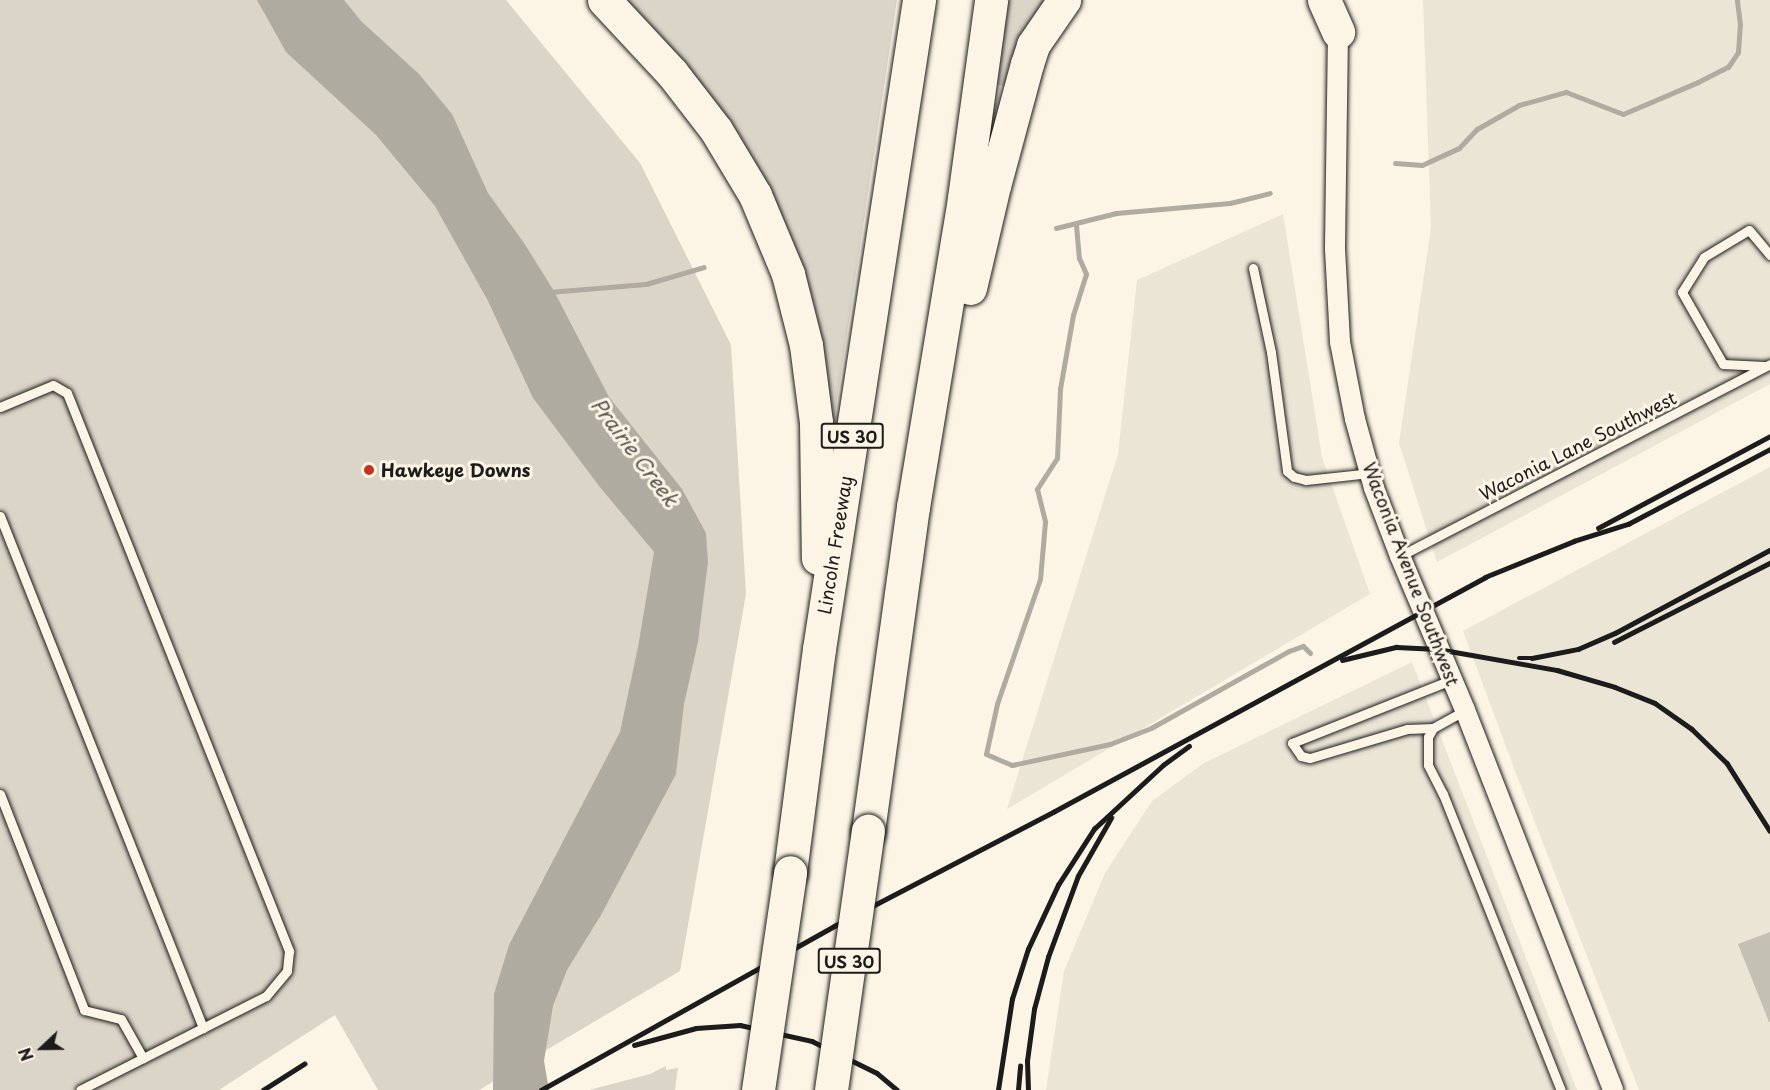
<!DOCTYPE html>
<style>
body{margin:0}
#map{position:relative;width:1770px;height:1090px;overflow:hidden;background:#fcf5e5;font-family:"Playpen Sans",sans-serif}
div>[style]{position:absolute}
.built>*{inset:0;background:#ebe5d6}
.green>*{inset:0;background:#dbd5c8}
.water>*{inset:0;background:#b0aba1}
.stream>*{height:5px;margin:-2.5px;padding:0 2.5px;transform-origin:2.5px;border-radius:2.5px;background:#b0aba1}
.building>*{inset:0;background:#c4c0b3}
.roads{filter:drop-shadow(0 0 2px #1c1c1c) drop-shadow(0 0 2px #1c1c1c)}
.lane>*{height:9px;margin:-4.5px;padding:0 4.5px;transform-origin:4.5px;border-radius:4.5px;background:#fcf5e5}
.street>*{height:20px;margin:-10px;padding:0 10px;transform-origin:10px;border-radius:10px;background:#fcf5e5}
.highway>*{height:33px;margin:-16.5px;padding:0 16.5px;transform-origin:16.5px;border-radius:16.5px;background:#fcf5e5}
.rail>*{height:4.5px;margin:-2.25px;padding:0 2.25px;transform-origin:2.25px;border-radius:2.25px;background:#1c1c1c}
.bridges{filter:drop-shadow(0 0 2px #1c1c1c) drop-shadow(0 0 2px #1c1c1c)}
.highway-bridge>*{height:33px;margin:-16.5px;padding:0 16.5px;transform-origin:16.5px;border-radius:16.5px;background:#fcf5e5}
.dots>*{width:16px;height:16px;translate:-50% -50%;box-sizing:border-box;border:3px solid #fcf5e5;border-radius:50%}
span{translate:-50% -50%;white-space:nowrap;text-align:center;line-height:1.15;-webkit-text-stroke:6px #fcf5e5;paint-order:stroke}
.shield-label span{padding:2px 4px;background:#fcf5e5;border:2px solid;border-radius:4px;-webkit-text-stroke-width:0}
.shield-label{font-size:16px;color:#1c1c1c;font-weight:700}
.street-label{font-size:18px;color:#1c1c1c}
.poi-label{font-size:18px;color:#1c1c1c;font-weight:700}
.left{translate:0 -50%;text-align:left}
.water-label{font-size:20px;color:#575551;font-style:italic}
.north{position:absolute;left:12px;top:1018px;width:60px;height:60px;-webkit-text-stroke:4px #fcf5e5;paint-order:stroke;rotate:248deg;font-size:16px;font-weight:700;line-height:24px;text-align:center;color:#1c1c1c}
.north::after{content:'';display:block;margin:auto;width:21px;height:27px;background:#1c1c1c;clip-path:polygon(50% 0,100% 100%,50% 72%,0 100%)}
</style>
<div id="map">
<div class="built">
<i style="clip-path:polygon(1423px 0,1770px 0,1770px 384px,1437px 562px,1399px 443px,1431px 228px)"></i>
<i style="clip-path:polygon(1283px 214px,1322px 457px,1370px 594px,1007px 809px,1118px 454px,1137px 280px)"></i>
<i style="clip-path:polygon(1770px 467px,1770px 1090px,1639px 1090px,1515px 771px,1463px 631px)"></i>
<i style="clip-path:polygon(1412px 662px,1577px 1090px,1046px 1090px,1064px 971px,1105px 873px,1152px 801px,1204px 763px)"></i>
</div>
<div class="green">
<i style="clip-path:polygon(0 0,506px 0,640px 163px,731px 345px,746px 594px,680px 971px,479px 1090px,378px 1090px,335px 1015px,219px 1090px,0 1090px)"></i>
<i style="clip-path:polygon(624px 0,897px 0,833px 427px,830px 426px,792px 247px)"></i>
<i style="clip-path:polygon(1008px 0,1046px 0,1014px 52px,1004px 86px,995px 84px)"></i>
<i style="clip-path:polygon(666px 1066px,666px 1070px,678px 1068px,675px 1090px,589px 1090px,650px 1074px)"></i>
</div>
<div class="water">
<i style="clip-path:polygon(257px 0,344px 0,361px 21px,419px 74px,452px 114px,488px 193px,524px 243px,554px 291px,609px 397px,682px 489px,706px 533px,708px 562px,698px 642px,684px 704px,676px 774px,601px 915px,567px 970px,553px 1006px,544px 1061px,549px 1090px,493px 1090px,494px 994px,509px 945px,620px 732px,638px 647px,654px 552px,599px 486px,533px 398px,488px 301px,435px 206px,376px 135px,286px 52px)"></i>
</div>
<div class="stream">
<i style="left:1395px;top:163px;width:27px;rotate:4deg"></i>
<i style="left:1422px;top:165px;width:41px;rotate:-24.7deg"></i>
<i style="left:1459px;top:148px;width:26px;rotate:-47deg"></i>
<i style="left:1477px;top:129px;width:48px;rotate:-29.7deg"></i>
<i style="left:1519px;top:105px;width:49px;rotate:-15.5deg"></i>
<i style="left:1566px;top:92px;width:61px;rotate:21.1deg"></i>
<i style="left:1623px;top:114px;width:82px;rotate:-23.1deg"></i>
<i style="left:1698px;top:82px;width:34px;rotate:-27deg"></i>
<i style="left:1728px;top:67px;width:18px;rotate:-56deg"></i>
<i style="left:1738px;top:52px;width:27px;rotate:-86deg"></i>
<i style="left:1740px;top:25px;width:25px;rotate:-97deg"></i>
<i style="left:1076px;top:225px;width:33px;rotate:85deg"></i>
<i style="left:1079px;top:258px;width:17px;rotate:66deg"></i>
<i style="left:1086px;top:274px;width:43px;rotate:107.6deg"></i>
<i style="left:1073px;top:315px;width:75px;rotate:100deg"></i>
<i style="left:1060px;top:389px;width:69px;rotate:92.5deg"></i>
<i style="left:1057px;top:458px;width:37px;rotate:123deg"></i>
<i style="left:1037px;top:489px;width:34px;rotate:76deg"></i>
<i style="left:1045px;top:522px;width:57px;rotate:95deg"></i>
<i style="left:1040px;top:579px;width:132px;rotate:109deg"></i>
<i style="left:997px;top:704px;width:51px;rotate:102.4deg"></i>
<i style="left:986px;top:754px;width:28px;rotate:23deg"></i>
<i style="left:1012px;top:765px;width:100px;rotate:-12.1deg"></i>
<i style="left:1110px;top:744px;width:44px;rotate:-21.3deg"></i>
<i style="left:1151px;top:728px;width:158px;rotate:-29.2deg"></i>
<i style="left:1289px;top:651px;width:15px;rotate:-20deg"></i>
<i style="left:1303px;top:646px;width:10px;rotate:45deg"></i>
<i style="left:1056px;top:228px;width:62px;rotate:-14deg"></i>
<i style="left:1116px;top:213px;width:114px;rotate:-5deg"></i>
<i style="left:1230px;top:203px;width:41px;rotate:-14deg"></i>
<i style="left:549px;top:292px;width:97px;rotate:-4.7deg"></i>
<i style="left:646px;top:284px;width:60px;rotate:-16.3deg"></i>
</div>
<div class="building">
<i style="clip-path:polygon(1770px 932px,1770px 1022px,1769px 1022px,1738px 944px)"></i>
</div>
<div class="roads">
<div class="lane">
<i style="left:1253px;top:268px;width:86px;rotate:77.9deg"></i>
<i style="left:1271px;top:352px;width:120px;rotate:82.3deg"></i>
<i style="left:1287px;top:471px;width:9px;rotate:41deg"></i>
<i style="left:1294px;top:477px;width:12px;rotate:14deg"></i>
<i style="left:1306px;top:480px;width:64px;rotate:-6.2deg"></i>
<i style="left:1764px;top:366px;width:41px;rotate:-177.2deg"></i>
<i style="left:1723px;top:364px;width:83px;rotate:-119.7deg"></i>
<i style="left:1682px;top:292px;width:41px;rotate:-57.8deg"></i>
<i style="left:1704px;top:257px;width:52px;rotate:-31deg"></i>
<i style="left:1749px;top:230px;width:33px;rotate:50deg"></i>
<i style="left:0;top:407px;width:57px;rotate:-22.5deg"></i>
<i style="left:53px;top:385px;width:16px;rotate:30deg"></i>
<i style="left:67px;top:393px;width:601px;rotate:68.3deg"></i>
<i style="left:289px;top:951px;width:20px;rotate:96deg"></i>
<i style="left:287px;top:971px;width:33px;rotate:130deg"></i>
<i style="left:266px;top:996px;width:208px;rotate:153.2deg"></i>
<i style="left:0;top:516px;width:551px;rotate:68.37deg"></i>
<i style="left:1400px;top:556px;width:417px;rotate:-27.4deg"></i>
<i style="left:1451px;top:680px;width:171px;rotate:158.4deg"></i>
<i style="left:1292px;top:743px;width:16px;rotate:55deg"></i>
<i style="left:1301px;top:756px;width:9px;rotate:13deg"></i>
<i style="left:1310px;top:758px;width:101px;rotate:-16.6deg"></i>
<i style="left:1407px;top:729px;width:26px;rotate:-2deg"></i>
<i style="left:1433px;top:728px;width:37px;rotate:-29deg"></i>
<i style="left:1433px;top:728px;width:10px;rotate:119deg"></i>
<i style="left:1428px;top:737px;width:28px;rotate:90deg"></i>
<i style="left:1428px;top:765px;width:33px;rotate:63deg"></i>
<i style="left:1443px;top:794px;width:319px;rotate:68.3deg"></i>
<i style="left:0;top:794px;width:232px;rotate:68.7deg"></i>
<i style="left:84px;top:1010px;width:38px;rotate:14deg"></i>
<i style="left:121px;top:1019px;width:45px;rotate:60.6deg"></i>
</div>
<div class="street">
<i style="left:1338px;top:32px;width:217px;rotate:90.8deg"></i>
<i style="left:1335px;top:249px;width:93px;rotate:86.9deg"></i>
<i style="left:1340px;top:342px;width:78px;rotate:79deg"></i>
<i style="left:1355px;top:419px;width:72px;rotate:74.6deg"></i>
<i style="left:1374px;top:488px;width:73px;rotate:69.1deg"></i>
<i style="left:1400px;top:556px;width:167px;rotate:67.1deg"></i>
<i style="left:1465px;top:710px;width:408px;rotate:68.7deg"></i>
</div>
<div class="highway">
<i style="left:604px;top:0;width:100px;rotate:47deg"></i>
<i style="left:672px;top:73px;width:72px;rotate:52.3deg"></i>
<i style="left:716px;top:130px;width:76px;rotate:59deg"></i>
<i style="left:755px;top:195px;width:86px;rotate:67.3deg"></i>
<i style="left:788px;top:274px;width:73px;rotate:75.8deg"></i>
<i style="left:806px;top:345px;width:78px;rotate:82.6deg"></i>
<i style="left:816px;top:422px;width:136px;rotate:89.2deg"></i>
<i style="left:1324px;top:0;width:35px;rotate:66deg"></i>
<i style="left:970px;top:288px;width:105px;rotate:-76.8deg"></i>
<i style="left:994px;top:186px;width:126px;rotate:-74.9deg"></i>
<i style="left:1027px;top:64px;width:20px;rotate:-72deg"></i>
<i style="left:1033px;top:45px;width:55px;rotate:-55.4deg"></i>
<i style="left:868px;top:831px;width:327px;rotate:-82.1deg"></i>
<i style="left:913px;top:507px;width:313px;rotate:-80.6deg"></i>
<i style="left:964px;top:198px;width:200px;rotate:-82.2deg"></i>
<i style="left:790px;top:872px;width:225px;rotate:-82.6deg"></i>
<i style="left:819px;top:649px;width:657px;rotate:-81.24deg"></i>
</div>
</div>
<div class="rail">
<i style="left:1598px;top:528px;width:195px;rotate:-28.1deg"></i>
<i style="left:1614px;top:642px;width:175px;rotate:-26.9deg"></i>
<i style="left:1519px;top:658px;width:13px"></i>
<i style="left:1532px;top:658px;width:47px;rotate:-11.1deg"></i>
<i style="left:1578px;top:649px;width:40px;rotate:-23.4deg"></i>
<i style="left:1615px;top:633px;width:176px;rotate:-28.2deg"></i>
<i style="left:1342px;top:660px;width:56px;rotate:-13.5deg"></i>
<i style="left:1396px;top:647px;width:42px;rotate:2.7deg"></i>
<i style="left:1438px;top:649px;width:121px;rotate:10deg"></i>
<i style="left:1557px;top:670px;width:60px;rotate:16.3deg"></i>
<i style="left:1615px;top:687px;width:43px;rotate:21.8deg"></i>
<i style="left:1655px;top:703px;width:45px;rotate:35.1deg"></i>
<i style="left:1692px;top:729px;width:49px;rotate:44.2deg"></i>
<i style="left:1727px;top:763px;width:80px;rotate:57.7deg"></i>
<i style="left:634px;top:1045px;width:64px;rotate:-15.3deg"></i>
<i style="left:696px;top:1028px;width:44px;rotate:-3.9deg"></i>
<i style="left:740px;top:1025px;width:74px;rotate:12.5deg"></i>
<i style="left:812px;top:1041px;width:72px;rotate:26.2deg"></i>
<i style="left:877px;top:1073px;width:26px;rotate:40deg"></i>
<i style="left:263px;top:1090px;width:49px;rotate:-32.4deg"></i>
<i style="left:541px;top:1090px;width:336px;rotate:-29.2deg"></i>
<i style="left:834px;top:926px;width:247px;rotate:-27.5deg"></i>
<i style="left:1053px;top:812px;width:492px;rotate:-28.5deg"></i>
<i style="left:1485px;top:577px;width:96px;rotate:-22deg"></i>
<i style="left:1574px;top:541px;width:57px;rotate:-17.5deg"></i>
<i style="left:1628px;top:524px;width:161px;rotate:-27.8deg"></i>
<i style="left:998px;top:1090px;width:92px;rotate:-81.3deg"></i>
<i style="left:1012px;top:999px;width:52px;rotate:-72.3deg"></i>
<i style="left:1028px;top:949px;width:71px;rotate:-64.9deg"></i>
<i style="left:1058px;top:885px;width:67px;rotate:-57.3deg"></i>
<i style="left:1094px;top:829px;width:94px;rotate:-42.8deg"></i>
<i style="left:1163px;top:765px;width:32px;rotate:-36deg"></i>
<i style="left:1018px;top:1090px;width:24px;rotate:-85deg"></i>
<i style="left:1028px;top:1090px;width:29px;rotate:-92deg"></i>
<i style="left:1027px;top:1061px;width:52px;rotate:-82.3deg"></i>
<i style="left:1034px;top:1009px;width:54px;rotate:-74.9deg"></i>
<i style="left:1048px;top:957px;width:86px;rotate:-69.7deg"></i>
<i style="left:1078px;top:876px;width:67px;rotate:-60.4deg"></i>
</div>
<div class="bridges">
<div class="highway-bridge">
<i style="left:758px;top:1090px;width:220px;rotate:-81.6deg"></i>
<i style="left:831px;top:1090px;width:262px;rotate:-81.9deg"></i>
</div>
</div>
<div class="dots">
<i style="left:369px;top:470px;background:#c8321e"></i>
</div>
<div class="shield-label">
<span style="left:852px;top:436px">US 30</span>
<span style="left:849px;top:961px">US 30</span>
</div>
<div class="street-label">
<span style="left:1578px;top:446px;rotate:-27deg">Waconia Lane Southwest</span>
<span style="left:835px;top:545px;rotate:-81deg">Lincoln Freeway</span>
<span style="left:1411px;top:574px;rotate:69deg">Waconia Avenue Southwest</span>
</div>
<div class="poi-label">
<span class="left" style="left:381px;top:470px">Hawkeye Downs</span>
</div>
<div class="water-label">
<span style="left:635px;top:452px;rotate:53deg">Prairie Creek</span>
</div>
<div class="north">N</div>
</div>
